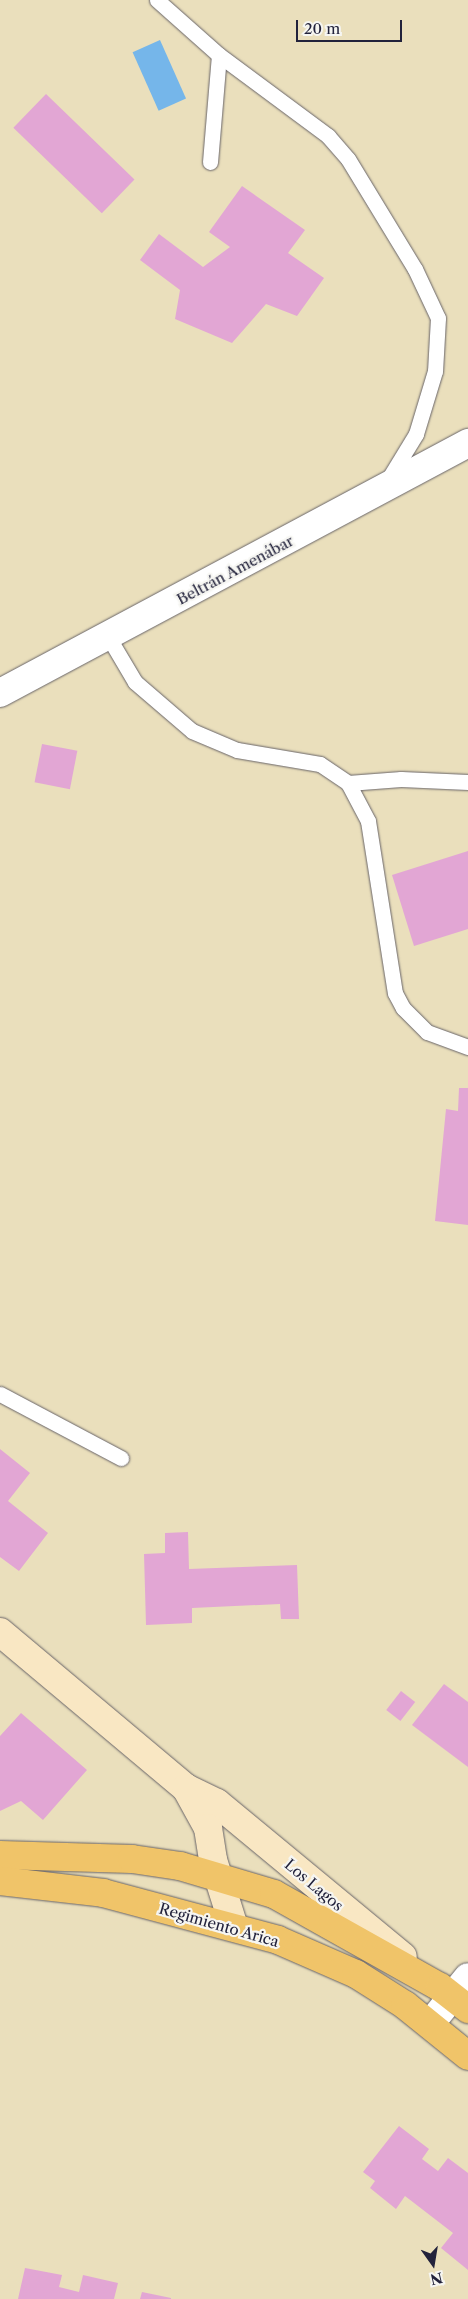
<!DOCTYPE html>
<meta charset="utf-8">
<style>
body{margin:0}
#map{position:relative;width:468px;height:2299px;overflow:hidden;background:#eadfbc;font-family:"Libre Caslon Text",serif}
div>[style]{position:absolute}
.water>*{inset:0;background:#75b6ea;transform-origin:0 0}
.building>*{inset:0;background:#e2a6d4;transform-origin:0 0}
.roads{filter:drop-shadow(0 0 1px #686468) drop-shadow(0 0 1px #686468)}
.service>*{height:15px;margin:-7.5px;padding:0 7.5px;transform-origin:7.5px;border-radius:7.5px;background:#fff}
.minor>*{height:28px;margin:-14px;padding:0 14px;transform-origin:14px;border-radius:14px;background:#fff}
.tertiary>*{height:28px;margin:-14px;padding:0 14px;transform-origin:14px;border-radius:14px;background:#fff}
.secondary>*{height:28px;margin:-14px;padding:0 14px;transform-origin:14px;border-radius:14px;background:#f9e7c3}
.primary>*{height:28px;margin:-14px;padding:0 14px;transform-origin:14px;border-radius:14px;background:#f0c469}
span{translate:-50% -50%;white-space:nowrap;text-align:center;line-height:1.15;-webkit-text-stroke:4.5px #f6f6f2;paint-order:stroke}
.street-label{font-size:15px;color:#22223b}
.north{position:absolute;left:408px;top:2239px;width:50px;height:50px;-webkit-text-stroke:4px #f6f6f2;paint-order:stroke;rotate:167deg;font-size:14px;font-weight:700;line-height:20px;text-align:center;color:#22223b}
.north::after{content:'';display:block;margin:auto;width:18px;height:22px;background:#22223b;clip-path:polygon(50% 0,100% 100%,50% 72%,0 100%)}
.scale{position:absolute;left:296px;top:20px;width:106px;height:22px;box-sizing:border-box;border:2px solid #22223b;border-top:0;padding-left:6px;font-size:15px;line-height:18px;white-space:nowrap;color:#22223b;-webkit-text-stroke:4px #f6f6f2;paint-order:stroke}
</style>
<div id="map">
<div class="water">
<i style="left:160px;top:40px;width:64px;height:30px;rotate:66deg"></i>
</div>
<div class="building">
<i style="left:46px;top:94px;width:123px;height:47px;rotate:44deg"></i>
<i style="clip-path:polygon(242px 186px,305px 230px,288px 253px,324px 278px,297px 316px,266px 304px,232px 343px,175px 319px,180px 290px,140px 260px,159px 234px,203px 267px,230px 247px,209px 232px)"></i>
<i style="left:42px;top:744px;width:36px;height:39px;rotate:11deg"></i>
<i style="clip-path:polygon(468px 851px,468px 929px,414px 946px,392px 875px)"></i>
<i style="clip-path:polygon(459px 1088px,468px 1088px,468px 1225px,435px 1221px,446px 1109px,458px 1111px)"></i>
<i style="clip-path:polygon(0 1449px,30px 1473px,8px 1501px,48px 1533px,19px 1571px,0 1557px)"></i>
<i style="clip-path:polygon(188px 1532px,189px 1569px,297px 1565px,299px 1619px,281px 1619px,280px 1604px,192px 1608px,192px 1623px,146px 1625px,144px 1554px,165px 1553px,165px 1533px)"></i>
<i style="clip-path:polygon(444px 1684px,468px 1702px,468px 1767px,412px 1725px)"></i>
<i style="left:401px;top:1691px;width:18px;height:24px;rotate:38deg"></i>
<i style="clip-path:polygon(21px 1713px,87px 1770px,43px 1820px,21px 1801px,0 1811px,0 1736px)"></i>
<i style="clip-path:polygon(399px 2126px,429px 2149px,422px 2159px,438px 2171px,448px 2158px,468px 2173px,468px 2270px,441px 2248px,453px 2233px,405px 2196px,396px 2209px,370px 2188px,375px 2181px,363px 2172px)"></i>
<i style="clip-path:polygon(25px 2268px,62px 2275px,59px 2287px,79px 2292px,83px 2275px,118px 2283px,114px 2299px,18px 2299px)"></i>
<i style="clip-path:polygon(142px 2292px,171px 2298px,171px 2299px,140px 2299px)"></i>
</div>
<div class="roads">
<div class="service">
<i style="left:157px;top:0;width:83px;rotate:41.6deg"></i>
<i style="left:210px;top:162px;width:107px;rotate:-85.2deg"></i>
<i style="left:219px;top:55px;width:136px;rotate:36.6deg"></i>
<i style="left:328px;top:136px;width:30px;rotate:49deg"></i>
<i style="left:348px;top:159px;width:129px;rotate:58.7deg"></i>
<i style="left:415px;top:269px;width:54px;rotate:64.9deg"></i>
<i style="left:438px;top:318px;width:53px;rotate:93.2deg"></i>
<i style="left:435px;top:371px;width:66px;rotate:106.8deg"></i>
<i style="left:416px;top:434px;width:52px;rotate:121.5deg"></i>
<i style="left:109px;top:638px;width:51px;rotate:59.4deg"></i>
<i style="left:135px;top:682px;width:75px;rotate:40.7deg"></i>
<i style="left:192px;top:731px;width:49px;rotate:22.9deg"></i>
<i style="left:237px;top:750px;width:84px;rotate:9.6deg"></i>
<i style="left:320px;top:764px;width:34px;rotate:34deg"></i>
<i style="left:348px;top:783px;width:43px;rotate:62.2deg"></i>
<i style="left:368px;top:821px;width:174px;rotate:81.1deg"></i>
<i style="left:395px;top:993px;width:17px;rotate:62deg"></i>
<i style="left:403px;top:1008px;width:34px;rotate:45deg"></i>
<i style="left:427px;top:1032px;width:44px;rotate:20.1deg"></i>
<i style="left:348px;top:783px;width:53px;rotate:-4.3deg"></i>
<i style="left:401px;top:779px;width:67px;rotate:2.6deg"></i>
<i style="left:0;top:1394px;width:137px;rotate:27.9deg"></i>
</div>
<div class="minor">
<i style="left:0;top:693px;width:531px;rotate:-28.11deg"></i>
</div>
<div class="tertiary">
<i style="left:430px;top:2024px;width:60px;rotate:-51deg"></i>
</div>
<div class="secondary">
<i style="left:0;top:1632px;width:243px;rotate:40deg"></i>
<i style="left:186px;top:1788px;width:34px;rotate:26deg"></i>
<i style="left:217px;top:1803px;width:241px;rotate:39.6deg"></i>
<i style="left:186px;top:1788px;width:46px;rotate:61.2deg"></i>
<i style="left:208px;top:1828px;width:32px;rotate:81deg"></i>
<i style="left:213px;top:1860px;width:70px;rotate:72.6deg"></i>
</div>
<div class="primary">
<i style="left:0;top:1855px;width:132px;rotate:1.7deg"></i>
<i style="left:132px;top:1859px;width:49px;rotate:8.3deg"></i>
<i style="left:180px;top:1866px;width:98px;rotate:16.6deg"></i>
<i style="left:274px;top:1894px;width:190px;rotate:29.3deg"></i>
<i style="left:440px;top:1987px;width:36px;rotate:38deg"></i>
<i style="left:0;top:1881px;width:104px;rotate:6.6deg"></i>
<i style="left:103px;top:1893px;width:181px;rotate:15deg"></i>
<i style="left:278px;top:1940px;width:85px;rotate:23.6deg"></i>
<i style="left:356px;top:1974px;width:58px;rotate:32.3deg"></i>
<i style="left:405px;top:2005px;width:81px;rotate:39deg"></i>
</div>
</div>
<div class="street-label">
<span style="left:235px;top:570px;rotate:-28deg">Beltrán Amenábar</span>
<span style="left:314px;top:1885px;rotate:40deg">Los Lagos</span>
<span style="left:219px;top:1925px;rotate:16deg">Regimiento Arica</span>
</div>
<div class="north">N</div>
<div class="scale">20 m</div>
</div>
